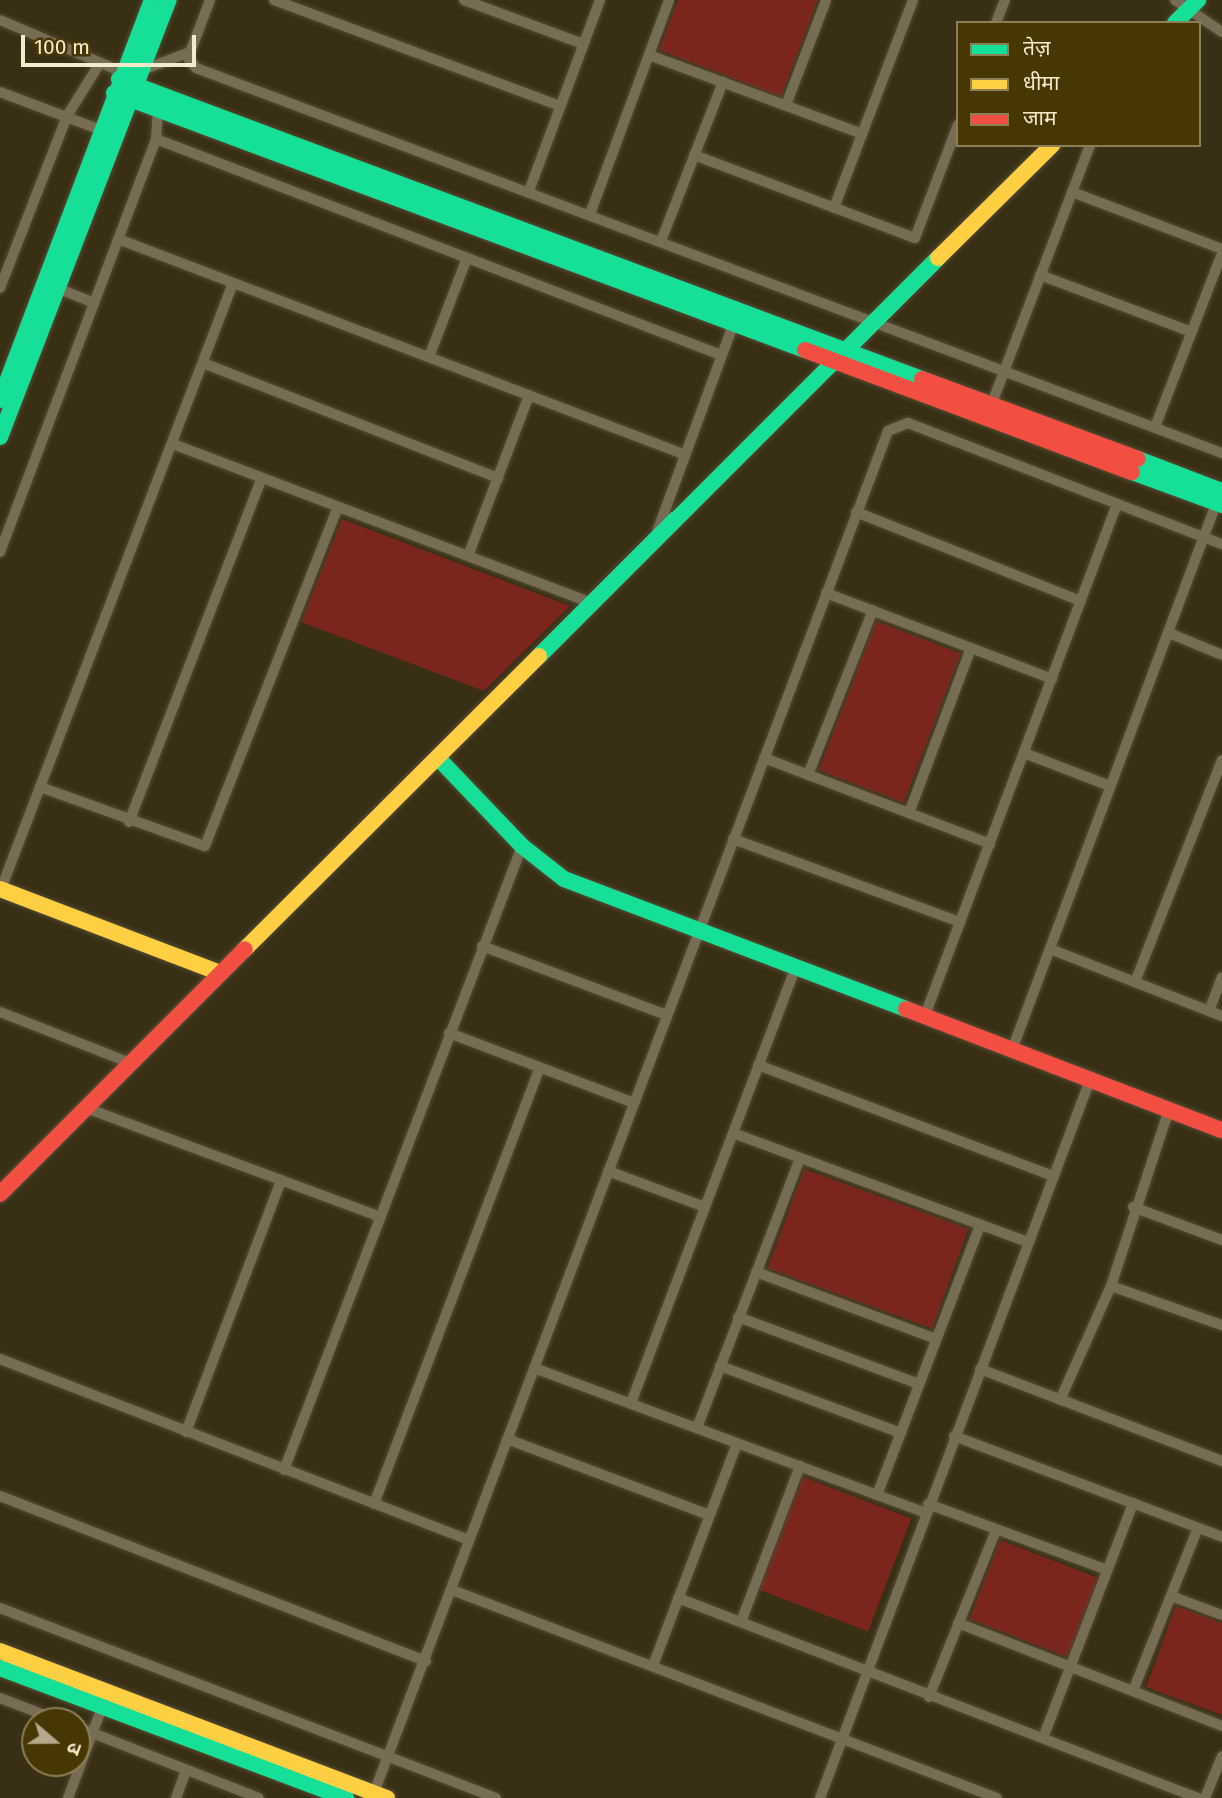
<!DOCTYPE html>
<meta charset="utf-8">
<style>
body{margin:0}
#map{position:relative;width:1222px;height:1798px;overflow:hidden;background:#382f14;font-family:"Fira Sans","Noto Sans Devanagari",sans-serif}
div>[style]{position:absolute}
.green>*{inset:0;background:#7b261d;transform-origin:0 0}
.roads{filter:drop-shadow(0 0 2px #544b34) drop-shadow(0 0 2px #544b34)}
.street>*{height:10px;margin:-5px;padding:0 5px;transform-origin:5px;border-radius:5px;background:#776d54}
.fast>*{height:16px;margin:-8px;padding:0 8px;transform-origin:8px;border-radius:8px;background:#16e098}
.slow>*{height:16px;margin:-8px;padding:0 8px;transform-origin:8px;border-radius:8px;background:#ffcf43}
.jam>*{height:16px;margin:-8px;padding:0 8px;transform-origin:8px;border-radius:8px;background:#f24e42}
span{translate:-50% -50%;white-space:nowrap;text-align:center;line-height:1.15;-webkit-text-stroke:5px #473705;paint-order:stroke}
.legend{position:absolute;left:956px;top:21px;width:245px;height:126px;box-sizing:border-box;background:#473705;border:2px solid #8d7f55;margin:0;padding:9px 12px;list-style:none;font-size:21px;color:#f6eacc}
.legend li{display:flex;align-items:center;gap:14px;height:35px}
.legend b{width:35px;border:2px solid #8d7f55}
.north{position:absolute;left:21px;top:1707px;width:70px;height:70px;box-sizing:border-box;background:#473705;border:2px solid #8d7f55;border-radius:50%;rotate:110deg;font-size:19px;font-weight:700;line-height:28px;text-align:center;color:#f6eacc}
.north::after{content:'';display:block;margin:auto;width:24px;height:32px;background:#b4a98c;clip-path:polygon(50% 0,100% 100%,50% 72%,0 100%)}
.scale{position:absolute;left:21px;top:35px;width:175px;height:32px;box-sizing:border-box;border:4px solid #f6eacc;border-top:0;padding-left:9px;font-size:21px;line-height:24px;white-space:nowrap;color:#f6eacc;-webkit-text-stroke:5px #473705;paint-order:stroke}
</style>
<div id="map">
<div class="green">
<i style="clip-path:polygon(678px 0,818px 0,781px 97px,659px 50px)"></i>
<i style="clip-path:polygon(342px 519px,570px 606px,484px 691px,301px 622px)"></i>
<i style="left:876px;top:621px;width:91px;height:160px;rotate:21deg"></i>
<i style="left:804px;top:1169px;width:175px;height:106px;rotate:20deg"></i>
<i style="left:803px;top:1477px;width:116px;height:121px;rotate:21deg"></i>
<i style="left:1000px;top:1540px;width:105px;height:85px;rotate:21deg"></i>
<i style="clip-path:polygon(1176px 1606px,1222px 1623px,1222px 1715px,1146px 1687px)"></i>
</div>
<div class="roads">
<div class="street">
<i style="left:210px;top:0;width:62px;rotate:110.8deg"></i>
<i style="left:188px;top:58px;width:13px;rotate:51deg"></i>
<i style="left:196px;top:68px;width:1096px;rotate:20.57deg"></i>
<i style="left:274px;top:0;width:305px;rotate:20.3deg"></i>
<i style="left:464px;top:0;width:127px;rotate:20.3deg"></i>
<i style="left:1175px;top:0;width:57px;rotate:34.2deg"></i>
<i style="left:0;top:20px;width:133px;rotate:23.1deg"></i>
<i style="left:996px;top:23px;width:25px;rotate:-69deg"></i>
<i style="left:649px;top:55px;width:227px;rotate:20.3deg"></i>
<i style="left:140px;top:71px;width:53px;rotate:-20.8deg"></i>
<i style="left:0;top:92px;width:116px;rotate:20.6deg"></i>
<i style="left:786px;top:105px;width:112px;rotate:-69.1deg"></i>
<i style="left:156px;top:139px;width:605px;rotate:20.92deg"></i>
<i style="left:694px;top:155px;width:236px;rotate:20.6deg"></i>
<i style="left:915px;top:238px;width:121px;rotate:-69.2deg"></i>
<i style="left:529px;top:191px;width:204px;rotate:-69.6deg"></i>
<i style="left:1072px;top:192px;width:160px;rotate:20.8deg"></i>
<i style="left:834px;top:208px;width:222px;rotate:-69.2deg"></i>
<i style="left:590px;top:214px;width:228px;rotate:-69.7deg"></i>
<i style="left:118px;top:239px;width:605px;rotate:20.83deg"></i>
<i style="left:661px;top:241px;width:171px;rotate:-68.7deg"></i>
<i style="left:1040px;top:275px;width:162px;rotate:20.6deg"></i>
<i style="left:0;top:288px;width:185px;rotate:-68.7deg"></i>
<i style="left:67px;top:116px;width:62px;rotate:-58.1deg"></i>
<i style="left:57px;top:288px;width:40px;rotate:22deg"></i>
<i style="left:429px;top:357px;width:106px;rotate:-69deg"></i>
<i style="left:203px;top:363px;width:317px;rotate:21.3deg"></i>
<i style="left:989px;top:411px;width:285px;rotate:-69.2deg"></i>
<i style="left:1155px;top:427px;width:186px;rotate:-68.9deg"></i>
<i style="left:173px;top:444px;width:450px;rotate:20.8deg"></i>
<i style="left:856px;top:512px;width:242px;rotate:21.6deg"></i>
<i style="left:654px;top:540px;width:232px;rotate:-69.8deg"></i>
<i style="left:0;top:552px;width:441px;rotate:-69.3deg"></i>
<i style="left:156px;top:139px;width:29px;rotate:-86deg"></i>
<i style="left:468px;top:556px;width:172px;rotate:-69.2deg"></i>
<i style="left:826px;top:593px;width:242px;rotate:20.8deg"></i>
<i style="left:1169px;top:633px;width:57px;rotate:22.5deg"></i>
<i style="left:1024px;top:753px;width:92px;rotate:21deg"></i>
<i style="left:764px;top:758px;width:242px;rotate:20.8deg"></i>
<i style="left:808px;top:775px;width:177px;rotate:-68.5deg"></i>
<i style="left:40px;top:787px;width:175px;rotate:19.7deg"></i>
<i style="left:205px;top:846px;width:364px;rotate:-68.6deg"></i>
<i style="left:909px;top:813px;width:176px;rotate:-69.4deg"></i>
<i style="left:129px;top:822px;width:369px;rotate:-68.9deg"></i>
<i style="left:733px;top:839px;width:242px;rotate:20.1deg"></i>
<i style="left:1px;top:889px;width:649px;rotate:-69.05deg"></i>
<i style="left:482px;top:946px;width:197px;rotate:20.5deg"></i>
<i style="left:1050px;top:949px;width:185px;rotate:21.3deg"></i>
<i style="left:1135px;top:982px;width:238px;rotate:-68.6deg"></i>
<i style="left:1209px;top:1011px;width:36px;rotate:-69deg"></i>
<i style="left:0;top:1012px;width:141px;rotate:21.3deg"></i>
<i style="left:924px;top:1018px;width:549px;rotate:-69.42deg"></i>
<i style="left:449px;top:1033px;width:198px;rotate:20.7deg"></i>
<i style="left:1012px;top:1050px;width:591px;rotate:-69.51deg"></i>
<i style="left:758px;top:1065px;width:315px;rotate:20.6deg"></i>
<i style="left:86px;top:1108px;width:314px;rotate:20.3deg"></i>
<i style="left:733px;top:1133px;width:314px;rotate:20.3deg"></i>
<i style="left:608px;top:1171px;width:103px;rotate:20.4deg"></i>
<i style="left:1133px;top:1207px;width:95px;rotate:20.3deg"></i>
<i style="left:756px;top:1272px;width:192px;rotate:20.4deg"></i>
<i style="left:1111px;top:1286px;width:118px;rotate:19.4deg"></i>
<i style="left:738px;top:1317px;width:193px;rotate:20.3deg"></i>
<i style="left:0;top:1359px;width:503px;rotate:21.1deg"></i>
<i style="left:720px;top:1366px;width:193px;rotate:20.3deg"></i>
<i style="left:534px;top:1368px;width:417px;rotate:20.3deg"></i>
<i style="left:980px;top:1369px;width:259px;rotate:20.8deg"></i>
<i style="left:1060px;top:1400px;width:125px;rotate:-65.9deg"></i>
<i style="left:1111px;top:1286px;width:185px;rotate:-71.8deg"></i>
<i style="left:631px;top:1403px;width:465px;rotate:-69.3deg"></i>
<i style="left:697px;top:1428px;width:289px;rotate:-69.1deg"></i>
<i style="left:186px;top:1432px;width:269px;rotate:-69.3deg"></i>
<i style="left:954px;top:1436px;width:286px;rotate:20.6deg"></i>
<i style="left:507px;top:1439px;width:216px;rotate:20.6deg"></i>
<i style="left:284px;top:1470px;width:668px;rotate:-69.12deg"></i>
<i style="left:877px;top:1495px;width:289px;rotate:-69.1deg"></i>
<i style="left:0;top:1496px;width:457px;rotate:21.2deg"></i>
<i style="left:374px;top:1504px;width:467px;rotate:-69.2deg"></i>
<i style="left:928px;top:1504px;width:191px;rotate:20.2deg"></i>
<i style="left:452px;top:1590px;width:583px;rotate:20.89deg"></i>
<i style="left:1171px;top:1596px;width:54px;rotate:20.4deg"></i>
<i style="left:678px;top:1598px;width:557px;rotate:21.04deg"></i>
<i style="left:0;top:1608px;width:531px;rotate:20.96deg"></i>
<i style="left:741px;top:1622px;width:167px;rotate:-69.3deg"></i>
<i style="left:958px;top:1623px;width:283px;rotate:21.3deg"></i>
<i style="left:654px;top:1663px;width:235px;rotate:-69.3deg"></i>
<i style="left:1133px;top:1691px;width:175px;rotate:-68.3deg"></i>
<i style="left:929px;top:1697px;width:180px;rotate:-68.1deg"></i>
<i style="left:0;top:1698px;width:64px;rotate:21deg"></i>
<i style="left:77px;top:1727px;width:195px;rotate:21.3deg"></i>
<i style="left:1043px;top:1738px;width:252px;rotate:-69deg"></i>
<i style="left:68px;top:1798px;width:103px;rotate:-69.4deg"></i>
<i style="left:176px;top:1798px;width:29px;rotate:-70deg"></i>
<i style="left:372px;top:1798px;width:1461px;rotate:-69.32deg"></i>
<i style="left:888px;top:431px;width:22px;rotate:-22deg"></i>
<i style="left:908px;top:423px;width:337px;rotate:21.1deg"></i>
<i style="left:820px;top:1798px;width:767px;rotate:-69.39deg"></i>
<i style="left:1205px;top:1798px;width:45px;rotate:-68deg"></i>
</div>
<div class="fast">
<i style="left:1175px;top:23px;width:33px;rotate:-45deg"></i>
<i style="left:119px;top:79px;width:857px;rotate:20.49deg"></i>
<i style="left:114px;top:93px;width:737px;rotate:20.4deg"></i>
<i style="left:0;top:400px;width:428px;rotate:-69.2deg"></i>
<i style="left:0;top:437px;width:469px;rotate:-68.9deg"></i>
<i style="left:1138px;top:459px;width:90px;rotate:20.9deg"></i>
<i style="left:1132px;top:472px;width:96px;rotate:20.1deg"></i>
<i style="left:539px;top:656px;width:564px;rotate:-44.93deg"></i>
<i style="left:438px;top:758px;width:122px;rotate:46.3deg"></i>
<i style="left:522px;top:846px;width:53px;rotate:38.2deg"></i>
<i style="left:564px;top:879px;width:366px;rotate:20.8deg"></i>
<i style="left:0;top:1668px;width:370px;rotate:20.6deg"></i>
</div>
<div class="slow">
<i style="left:938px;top:258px;width:161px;rotate:-44.7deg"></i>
<i style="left:0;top:889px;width:235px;rotate:20.9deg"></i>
<i style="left:245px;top:949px;width:415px;rotate:-44.9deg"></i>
<i style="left:0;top:1651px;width:414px;rotate:20.8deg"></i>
</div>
<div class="jam">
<i style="left:805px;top:350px;width:349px;rotate:20.5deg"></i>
<i style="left:922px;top:379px;width:230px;rotate:20.3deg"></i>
<i style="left:906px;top:1009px;width:338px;rotate:21deg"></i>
<i style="left:0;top:1194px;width:346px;rotate:-45deg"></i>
</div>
</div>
<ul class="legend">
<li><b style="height:9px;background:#16e098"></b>तेज़</li>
<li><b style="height:9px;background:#ffcf43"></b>धीमा</li>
<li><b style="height:9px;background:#f24e42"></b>जाम</li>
</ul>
<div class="north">उ</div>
<div class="scale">100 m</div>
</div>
